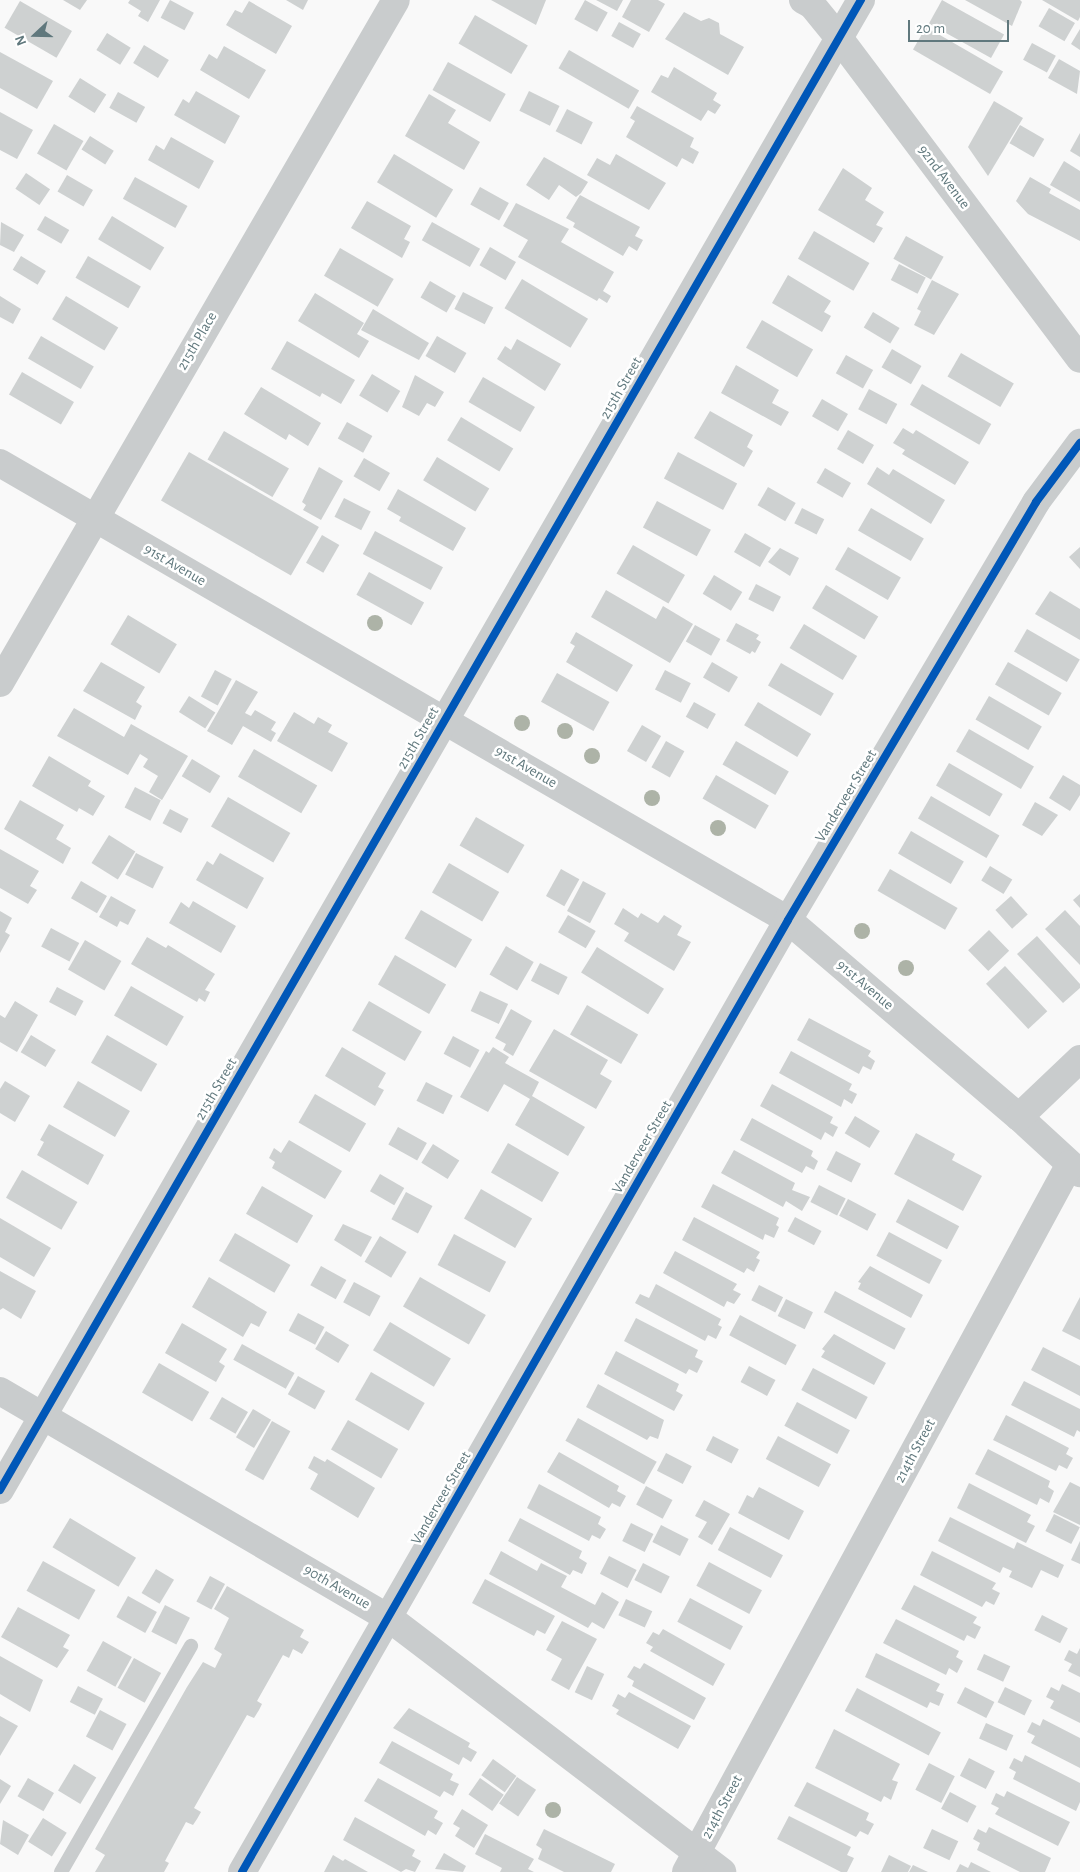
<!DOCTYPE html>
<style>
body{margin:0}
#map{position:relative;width:1080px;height:1872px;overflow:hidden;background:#f9f9f9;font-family:"Alegreya Sans",sans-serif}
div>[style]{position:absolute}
.building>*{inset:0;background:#ced1d1;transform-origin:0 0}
.service>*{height:14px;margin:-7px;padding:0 7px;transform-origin:7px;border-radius:7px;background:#c9cccd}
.minor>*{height:28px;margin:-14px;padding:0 14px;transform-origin:14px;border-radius:14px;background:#c9cccd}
.cycleway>*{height:8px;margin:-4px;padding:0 4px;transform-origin:4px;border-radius:4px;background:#0057b8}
.trees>*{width:16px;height:16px;margin:-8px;border-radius:50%;background:#adb3a7}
span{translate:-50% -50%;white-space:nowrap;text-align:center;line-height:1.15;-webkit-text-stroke:5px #fff;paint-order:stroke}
.street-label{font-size:15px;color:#60787d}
.north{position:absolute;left:10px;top:10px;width:50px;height:50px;-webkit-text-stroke:4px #fff;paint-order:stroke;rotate:249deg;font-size:14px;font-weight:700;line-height:20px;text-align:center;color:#60787d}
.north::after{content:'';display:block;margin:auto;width:18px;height:22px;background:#60787d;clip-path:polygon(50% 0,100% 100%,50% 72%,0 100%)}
.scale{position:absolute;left:908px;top:20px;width:101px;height:22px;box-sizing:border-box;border:2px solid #60787d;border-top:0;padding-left:6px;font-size:15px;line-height:18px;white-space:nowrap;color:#60787d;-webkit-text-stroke:4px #fff;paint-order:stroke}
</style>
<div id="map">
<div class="building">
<i style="clip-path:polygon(63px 0,87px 0,80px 10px)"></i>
<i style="clip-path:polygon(130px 0,160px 0,148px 22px,138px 16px,141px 11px,128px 3px)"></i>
<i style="left:170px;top:0;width:27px;height:20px;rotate:28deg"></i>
<i style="clip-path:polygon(286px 0,308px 0,303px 10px)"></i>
<i style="clip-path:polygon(491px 0,546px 0,536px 25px)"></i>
<i style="left:585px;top:0;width:26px;height:22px;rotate:29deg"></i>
<i style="clip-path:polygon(596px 0,623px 0,617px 11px)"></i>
<i style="clip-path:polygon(631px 0,658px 0,665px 4px,649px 32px,622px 17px)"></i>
<i style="left:942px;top:0;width:71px;height:27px;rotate:29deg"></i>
<i style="clip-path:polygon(965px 0,1020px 0,1022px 2px,1012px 26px)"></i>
<i style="clip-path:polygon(1042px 0,1080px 0,1080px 17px,1078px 21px)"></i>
<i style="left:20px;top:1px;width:60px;height:31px;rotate:30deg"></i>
<i style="clip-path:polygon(249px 1px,292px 26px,276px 54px,226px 25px,235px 10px,242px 13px)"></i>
<i style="left:1049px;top:8px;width:30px;height:21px;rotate:30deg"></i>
<i style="clip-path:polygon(684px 12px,701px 21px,709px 18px,719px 23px,720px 34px,744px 47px,728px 75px,665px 39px)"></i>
<i style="left:475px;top:15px;width:61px;height:33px;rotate:30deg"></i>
<i style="left:619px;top:22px;width:25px;height:16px;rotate:29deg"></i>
<i style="left:926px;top:27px;width:89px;height:26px;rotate:30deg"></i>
<i style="clip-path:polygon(1080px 29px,1080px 50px,1071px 44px)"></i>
<i style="left:107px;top:33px;width:28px;height:20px;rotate:32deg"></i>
<i style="left:1032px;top:43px;width:27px;height:19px;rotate:28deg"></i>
<i style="left:144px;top:45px;width:29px;height:21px;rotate:31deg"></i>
<i style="clip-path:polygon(224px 46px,266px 70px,249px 99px,200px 70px,209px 54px,217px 59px)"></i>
<i style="left:569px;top:50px;width:81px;height:21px;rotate:30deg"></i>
<i style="clip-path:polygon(0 52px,53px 81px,37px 109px,0 88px)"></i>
<i style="clip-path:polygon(1059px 59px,1080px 71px,1077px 94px,1048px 78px)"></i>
<i style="left:448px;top:62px;width:66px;height:32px;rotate:29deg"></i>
<i style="clip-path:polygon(674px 67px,717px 93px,713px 100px,721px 105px,715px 114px,708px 110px,701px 121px,651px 92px,661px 75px,668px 78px)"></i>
<i style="left:80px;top:78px;width:31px;height:22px;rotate:32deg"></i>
<i style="clip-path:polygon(196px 91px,240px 116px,225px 144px,174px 115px,183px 99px,189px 103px)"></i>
<i style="left:529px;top:91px;width:34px;height:22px;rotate:26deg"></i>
<i style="left:118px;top:92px;width:31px;height:18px;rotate:29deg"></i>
<i style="clip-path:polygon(429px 94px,456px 110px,448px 123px,480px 142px,464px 170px,405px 136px)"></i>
<i style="clip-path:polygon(994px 101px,1023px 118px,988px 176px,968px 147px)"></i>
<i style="clip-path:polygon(637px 106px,694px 138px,690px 147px,699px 152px,693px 164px,682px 158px,677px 167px,626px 137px,635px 121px,630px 118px)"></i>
<i style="left:567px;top:109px;width:29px;height:25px;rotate:27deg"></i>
<i style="clip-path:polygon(0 112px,33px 130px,17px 159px,0 150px)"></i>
<i style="left:54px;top:124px;width:34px;height:34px;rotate:30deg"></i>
<i style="left:1020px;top:125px;width:28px;height:21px;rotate:30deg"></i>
<i style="clip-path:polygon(1080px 133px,1080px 157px,1070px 151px)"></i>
<i style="left:90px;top:136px;width:28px;height:16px;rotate:32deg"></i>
<i style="clip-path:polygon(171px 137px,214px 161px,199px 189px,148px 160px,156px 145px,164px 150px)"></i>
<i style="left:394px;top:154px;width:69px;height:33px;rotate:31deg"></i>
<i style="clip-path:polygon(616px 154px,666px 183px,649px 210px,587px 175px,597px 158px,610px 165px)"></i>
<i style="clip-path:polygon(544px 157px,588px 182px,581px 193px,576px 197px,559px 185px,549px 200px,526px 185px)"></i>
<i style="clip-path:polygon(1064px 161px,1080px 171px,1080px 202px,1050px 185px)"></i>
<i style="clip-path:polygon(843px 168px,872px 188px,865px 200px,884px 212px,876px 225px,883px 228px,874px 243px,818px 210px)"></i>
<i style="left:26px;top:173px;width:29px;height:19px;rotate:34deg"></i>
<i style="left:67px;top:175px;width:30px;height:19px;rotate:30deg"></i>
<i style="left:135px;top:177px;width:60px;height:25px;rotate:29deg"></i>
<i style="clip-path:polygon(1030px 177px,1051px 189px,1049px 193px,1080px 210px,1080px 241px,1028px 214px,1016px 201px)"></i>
<i style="left:480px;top:187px;width:33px;height:20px;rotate:29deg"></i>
<i style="clip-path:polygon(580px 195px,640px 227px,635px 236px,643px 240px,637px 251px,629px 246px,623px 256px,573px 227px,575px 223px,566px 218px)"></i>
<i style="clip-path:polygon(367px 201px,411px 226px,404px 239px,410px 242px,402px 258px,351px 228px)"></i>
<i style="clip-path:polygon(516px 203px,569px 229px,561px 242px,614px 272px,603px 291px,611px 296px,607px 303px,599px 298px,597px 301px,518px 257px,528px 240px,503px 226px)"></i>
<i style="left:45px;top:216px;width:28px;height:16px;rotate:30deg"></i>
<i style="left:112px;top:216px;width:61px;height:27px;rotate:31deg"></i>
<i style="clip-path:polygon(1px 222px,24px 235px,14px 252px,0 245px)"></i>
<i style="left:432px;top:222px;width:55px;height:21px;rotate:29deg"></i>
<i style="left:814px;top:231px;width:64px;height:32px;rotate:30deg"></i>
<i style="left:906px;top:236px;width:43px;height:26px;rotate:29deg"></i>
<i style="left:490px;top:247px;width:30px;height:21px;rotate:30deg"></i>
<i style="left:340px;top:248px;width:62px;height:32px;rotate:30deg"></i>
<i style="left:21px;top:256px;width:29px;height:16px;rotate:31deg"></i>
<i style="left:88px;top:256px;width:61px;height:25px;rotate:30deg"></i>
<i style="left:899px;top:264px;width:30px;height:18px;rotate:27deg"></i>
<i style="clip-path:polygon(788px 275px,831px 301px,824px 312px,831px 316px,822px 332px,772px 303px)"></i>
<i style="left:522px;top:279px;width:77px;height:34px;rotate:31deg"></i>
<i style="clip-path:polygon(932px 280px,959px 294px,934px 335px,914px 325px,921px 311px,917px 309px)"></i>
<i style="left:430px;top:281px;width:30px;height:19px;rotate:30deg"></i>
<i style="left:463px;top:292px;width:34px;height:19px;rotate:27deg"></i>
<i style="clip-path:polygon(315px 293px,364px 323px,357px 334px,369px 341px,359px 358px,298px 321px)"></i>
<i style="clip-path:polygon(0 296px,21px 309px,13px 324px,0 317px)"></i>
<i style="left:66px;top:296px;width:61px;height:27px;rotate:31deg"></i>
<i style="clip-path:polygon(373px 309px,429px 343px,419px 360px,361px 330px)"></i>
<i style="left:873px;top:312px;width:31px;height:18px;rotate:31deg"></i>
<i style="left:762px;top:320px;width:59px;height:32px;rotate:30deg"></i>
<i style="left:41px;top:336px;width:61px;height:26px;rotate:30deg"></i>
<i style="left:437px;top:336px;width:34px;height:23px;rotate:30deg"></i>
<i style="clip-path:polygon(517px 339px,561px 364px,545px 391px,497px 359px,505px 346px,511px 350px)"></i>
<i style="clip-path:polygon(287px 341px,355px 380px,341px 404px,322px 393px,320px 397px,271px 369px)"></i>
<i style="left:892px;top:349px;width:34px;height:21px;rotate:30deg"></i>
<i style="left:961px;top:353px;width:61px;height:27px;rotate:30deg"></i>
<i style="left:846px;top:355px;width:31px;height:21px;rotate:29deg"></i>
<i style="clip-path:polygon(736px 365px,779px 390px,772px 403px,789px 412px,781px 426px,721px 393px)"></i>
<i style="left:22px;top:372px;width:60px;height:26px;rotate:30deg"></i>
<i style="left:372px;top:374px;width:33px;height:25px;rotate:31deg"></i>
<i style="clip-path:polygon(415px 375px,444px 392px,435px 407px,427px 403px,419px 416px,402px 407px)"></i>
<i style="left:483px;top:377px;width:60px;height:29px;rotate:30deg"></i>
<i style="left:922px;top:384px;width:80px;height:24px;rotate:30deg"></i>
<i style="clip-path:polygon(261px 387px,321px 423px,308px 446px,289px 434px,286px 440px,244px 414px)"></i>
<i style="left:869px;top:389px;width:32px;height:23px;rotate:28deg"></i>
<i style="left:822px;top:399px;width:30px;height:20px;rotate:30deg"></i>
<i style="clip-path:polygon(710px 411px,753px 435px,747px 447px,753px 451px,744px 467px,694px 438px)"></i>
<i style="left:461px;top:417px;width:61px;height:27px;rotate:31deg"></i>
<i style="left:347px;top:422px;width:29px;height:19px;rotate:29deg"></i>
<i style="clip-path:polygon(903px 428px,913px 434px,916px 430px,969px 462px,955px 485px,902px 454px,905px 450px,893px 443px)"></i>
<i style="left:848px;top:430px;width:30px;height:22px;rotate:30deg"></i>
<i style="left:224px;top:431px;width:75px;height:33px;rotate:30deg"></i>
<i style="left:189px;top:452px;width:150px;height:56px;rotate:30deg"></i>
<i style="left:678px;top:452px;width:67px;height:30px;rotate:28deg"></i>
<i style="left:437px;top:457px;width:61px;height:27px;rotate:31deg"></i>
<i style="left:364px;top:458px;width:30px;height:21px;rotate:30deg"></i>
<i style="clip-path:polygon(319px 467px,343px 481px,321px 520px,303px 510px,306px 505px,302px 502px)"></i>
<i style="clip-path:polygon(877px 467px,889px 475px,893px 469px,945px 500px,931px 524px,867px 484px)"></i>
<i style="left:825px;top:468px;width:30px;height:17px;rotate:30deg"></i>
<i style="left:768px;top:487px;width:32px;height:21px;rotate:30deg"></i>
<i style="clip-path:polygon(398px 489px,466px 528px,453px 551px,399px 521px,401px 517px,387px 509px)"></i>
<i style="left:344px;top:498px;width:30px;height:21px;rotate:27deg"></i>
<i style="left:657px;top:501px;width:61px;height:30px;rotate:28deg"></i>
<i style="left:802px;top:508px;width:25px;height:17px;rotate:27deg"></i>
<i style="left:871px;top:508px;width:61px;height:26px;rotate:30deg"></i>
<i style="left:375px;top:531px;width:77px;height:26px;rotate:28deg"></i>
<i style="left:745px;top:533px;width:30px;height:22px;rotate:30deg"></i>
<i style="left:322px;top:535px;width:20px;height:32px;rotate:30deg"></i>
<i style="left:633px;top:545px;width:60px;height:33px;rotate:30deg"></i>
<i style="left:848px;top:547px;width:61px;height:26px;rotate:30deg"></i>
<i style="clip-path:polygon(1080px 547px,1080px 569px,1069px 557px)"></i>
<i style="clip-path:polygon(780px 548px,799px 558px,790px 576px,768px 562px)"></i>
<i style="left:369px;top:572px;width:63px;height:26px;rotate:29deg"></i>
<i style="left:714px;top:575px;width:33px;height:22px;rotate:31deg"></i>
<i style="left:756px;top:584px;width:28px;height:17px;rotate:27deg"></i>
<i style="left:826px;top:585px;width:61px;height:27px;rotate:31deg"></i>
<i style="clip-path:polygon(606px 590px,656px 619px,663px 606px,693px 624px,670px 663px,591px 617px)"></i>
<i style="clip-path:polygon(1050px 591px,1080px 609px,1080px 640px,1035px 614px)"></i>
<i style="left:128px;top:615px;width:57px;height:34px;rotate:31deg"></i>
<i style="clip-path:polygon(736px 623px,759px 635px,756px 639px,761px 642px,755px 653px,752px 651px,750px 654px,726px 641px)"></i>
<i style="left:804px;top:624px;width:62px;height:28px;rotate:31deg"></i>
<i style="left:695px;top:625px;width:29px;height:19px;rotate:29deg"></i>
<i style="left:1027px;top:629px;width:61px;height:26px;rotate:30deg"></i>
<i style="clip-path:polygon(576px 632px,633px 665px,617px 692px,566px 662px,575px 646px,570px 643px)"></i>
<i style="clip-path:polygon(101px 662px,145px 687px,136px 702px,142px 706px,135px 720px,83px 691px)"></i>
<i style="left:712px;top:662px;width:30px;height:18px;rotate:30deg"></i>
<i style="left:1008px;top:662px;width:62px;height:26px;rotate:30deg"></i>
<i style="left:781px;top:663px;width:61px;height:26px;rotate:30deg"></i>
<i style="left:215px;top:670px;width:19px;height:30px;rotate:28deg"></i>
<i style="left:665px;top:670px;width:29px;height:22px;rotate:27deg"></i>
<i style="left:557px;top:673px;width:60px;height:33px;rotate:29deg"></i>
<i style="clip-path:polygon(236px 680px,258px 692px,245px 713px,251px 716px,255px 710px,276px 722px,271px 730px,276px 733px,271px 742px,243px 726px,232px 745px,207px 731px)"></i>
<i style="left:189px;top:696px;width:31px;height:19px;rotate:32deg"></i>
<i style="left:989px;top:696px;width:61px;height:27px;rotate:30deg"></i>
<i style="left:694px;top:702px;width:25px;height:17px;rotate:29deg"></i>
<i style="left:758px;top:702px;width:62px;height:27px;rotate:31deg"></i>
<i style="clip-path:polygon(74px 708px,124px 737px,131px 724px,188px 756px,162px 800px,149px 792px,158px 776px,143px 767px,148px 759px,140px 754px,128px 775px,57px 736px)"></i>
<i style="clip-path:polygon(294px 712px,314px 724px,318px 717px,332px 725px,328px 732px,348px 743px,332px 772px,277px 741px)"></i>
<i style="left:642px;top:725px;width:22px;height:30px;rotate:30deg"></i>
<i style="left:969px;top:729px;width:75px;height:26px;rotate:30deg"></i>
<i style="left:666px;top:741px;width:21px;height:30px;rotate:29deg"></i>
<i style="left:736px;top:741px;width:61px;height:27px;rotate:30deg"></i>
<i style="left:254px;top:749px;width:73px;height:32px;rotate:30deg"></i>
<i style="clip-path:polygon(49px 756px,91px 781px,88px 786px,105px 796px,93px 816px,79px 808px,77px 812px,32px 786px)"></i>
<i style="left:192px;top:759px;width:33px;height:20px;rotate:31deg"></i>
<i style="left:949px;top:763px;width:62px;height:26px;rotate:30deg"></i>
<i style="left:716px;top:775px;width:61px;height:27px;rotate:30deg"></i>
<i style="clip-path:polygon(1063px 775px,1080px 785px,1080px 795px,1070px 811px,1049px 798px)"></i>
<i style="left:135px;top:787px;width:29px;height:23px;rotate:27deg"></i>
<i style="left:931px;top:796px;width:79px;height:26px;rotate:30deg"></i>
<i style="left:228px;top:797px;width:72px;height:34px;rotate:30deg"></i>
<i style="clip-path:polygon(20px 800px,64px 825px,56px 839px,71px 848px,63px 864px,4px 829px)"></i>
<i style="clip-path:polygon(1035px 802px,1058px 815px,1042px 836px,1022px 825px)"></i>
<i style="left:170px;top:809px;width:21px;height:16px;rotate:28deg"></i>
<i style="left:476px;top:817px;width:56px;height:33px;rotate:30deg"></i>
<i style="left:911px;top:831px;width:61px;height:26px;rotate:30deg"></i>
<i style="left:109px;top:835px;width:31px;height:33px;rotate:32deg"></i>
<i style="clip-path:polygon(0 849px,39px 871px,30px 886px,37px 890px,28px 904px,0 888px)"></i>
<i style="left:136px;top:853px;width:31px;height:24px;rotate:27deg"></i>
<i style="clip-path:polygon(220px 853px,264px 878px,247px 909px,196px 880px,207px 861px,213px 865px)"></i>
<i style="left:449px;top:863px;width:58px;height:34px;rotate:30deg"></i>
<i style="left:990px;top:866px;width:26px;height:17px;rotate:31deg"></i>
<i style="left:561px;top:869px;width:21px;height:31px;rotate:29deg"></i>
<i style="left:890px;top:869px;width:78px;height:25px;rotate:30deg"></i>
<i style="left:81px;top:881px;width:30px;height:20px;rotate:30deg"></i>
<i style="left:583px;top:881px;width:26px;height:34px;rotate:28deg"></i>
<i style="clip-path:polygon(1080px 894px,1080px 908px,1073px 900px)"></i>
<i style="clip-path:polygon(111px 896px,136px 910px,128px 925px,120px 921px,117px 927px,99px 917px)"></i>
<i style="left:1011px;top:896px;width:25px;height:21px;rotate:48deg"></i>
<i style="clip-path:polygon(193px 901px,236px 926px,221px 953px,169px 923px,181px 902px,189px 908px)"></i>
<i style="clip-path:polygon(623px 908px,638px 918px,641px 913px,658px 923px,664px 915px,682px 926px,677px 935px,691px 942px,674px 971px,624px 941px,629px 933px,614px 924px)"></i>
<i style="left:421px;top:910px;width:59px;height:33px;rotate:30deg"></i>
<i style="clip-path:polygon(1065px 910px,1080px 926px,1080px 965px,1045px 929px)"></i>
<i style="clip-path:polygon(0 911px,12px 918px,5px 932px,10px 935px,0 953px)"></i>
<i style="left:568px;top:915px;width:32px;height:20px;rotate:30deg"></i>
<i style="left:51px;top:928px;width:32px;height:21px;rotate:28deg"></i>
<i style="left:989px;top:930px;width:29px;height:29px;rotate:46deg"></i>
<i style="clip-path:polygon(1037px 936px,1080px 984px,1080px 988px,1063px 1003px,1017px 954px)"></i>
<i style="clip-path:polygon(147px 937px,166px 948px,168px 945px,215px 974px,205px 990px,210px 992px,205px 1002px,199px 998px,197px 1002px,131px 964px)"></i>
<i style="left:85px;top:940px;width:42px;height:34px;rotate:30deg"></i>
<i style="left:506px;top:946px;width:32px;height:33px;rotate:30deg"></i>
<i style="left:597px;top:947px;width:79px;height:30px;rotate:32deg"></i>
<i style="left:395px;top:955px;width:59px;height:34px;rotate:30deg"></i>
<i style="left:540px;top:963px;width:31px;height:20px;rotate:27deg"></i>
<i style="left:1005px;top:966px;width:62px;height:26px;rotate:47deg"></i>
<i style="left:131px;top:986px;width:61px;height:34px;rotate:30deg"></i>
<i style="left:57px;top:987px;width:30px;height:17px;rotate:28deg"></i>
<i style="left:480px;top:991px;width:31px;height:22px;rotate:25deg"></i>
<i style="clip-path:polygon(15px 1001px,38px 1015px,17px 1052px,0 1042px,0 1015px,5px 1018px)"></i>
<i style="left:369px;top:1001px;width:61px;height:34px;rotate:30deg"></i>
<i style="left:587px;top:1005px;width:59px;height:34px;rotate:30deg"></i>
<i style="clip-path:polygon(511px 1009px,532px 1021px,513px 1056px,503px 1050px,506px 1044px,495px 1038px)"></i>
<i style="clip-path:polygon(809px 1018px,871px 1051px,868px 1056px,875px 1061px,871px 1070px,863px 1066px,859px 1074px,797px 1040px)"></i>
<i style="clip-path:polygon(554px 1029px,608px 1060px,600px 1074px,612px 1081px,596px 1109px,529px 1071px)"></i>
<i style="left:31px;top:1035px;width:29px;height:20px;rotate:31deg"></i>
<i style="left:107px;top:1035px;width:58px;height:32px;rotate:30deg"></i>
<i style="left:453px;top:1036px;width:30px;height:20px;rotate:28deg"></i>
<i style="clip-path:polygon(342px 1047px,386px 1073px,378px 1087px,384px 1090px,375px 1106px,325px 1076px)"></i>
<i style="clip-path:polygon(493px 1047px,509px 1057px,505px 1063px,539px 1082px,532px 1096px,585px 1127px,568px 1156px,515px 1125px,530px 1099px,504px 1084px,488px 1112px,460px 1097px,486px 1051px,489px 1053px)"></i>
<i style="clip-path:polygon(791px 1051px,852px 1084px,849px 1090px,857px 1094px,852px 1104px,844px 1099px,841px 1107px,779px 1073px)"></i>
<i style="clip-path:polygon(5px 1081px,30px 1096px,15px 1122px,0 1113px,0 1089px)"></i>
<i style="left:78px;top:1081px;width:60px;height:30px;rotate:30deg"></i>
<i style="left:426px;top:1082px;width:30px;height:21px;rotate:27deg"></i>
<i style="clip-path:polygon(772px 1084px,833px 1117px,830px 1123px,838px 1127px,833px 1137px,825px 1132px,821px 1140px,760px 1106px)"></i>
<i style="left:315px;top:1094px;width:59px;height:33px;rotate:30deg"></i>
<i style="left:855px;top:1116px;width:29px;height:20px;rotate:31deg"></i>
<i style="clip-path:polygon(752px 1118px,813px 1151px,811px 1156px,818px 1161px,814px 1170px,806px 1166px,802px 1173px,740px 1140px)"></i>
<i style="clip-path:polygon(49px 1124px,104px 1155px,88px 1185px,37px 1155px,44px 1142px,40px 1140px)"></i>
<i style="left:398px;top:1127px;width:33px;height:20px;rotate:29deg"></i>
<i style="clip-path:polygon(916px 1133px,955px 1154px,952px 1160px,982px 1176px,963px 1211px,894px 1174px)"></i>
<i style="clip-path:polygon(289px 1140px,342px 1171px,325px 1199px,272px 1168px,275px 1162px,269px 1158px,274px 1148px,281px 1153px)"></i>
<i style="left:508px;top:1143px;width:59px;height:34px;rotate:30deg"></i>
<i style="left:433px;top:1144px;width:31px;height:22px;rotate:32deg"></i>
<i style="clip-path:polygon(734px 1150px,795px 1183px,792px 1190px,810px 1197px,802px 1211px,786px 1201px,783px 1207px,721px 1173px)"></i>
<i style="left:836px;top:1151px;width:28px;height:21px;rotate:27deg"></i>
<i style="left:22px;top:1170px;width:64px;height:32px;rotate:30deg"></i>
<i style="left:380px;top:1174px;width:28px;height:20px;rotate:30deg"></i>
<i style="clip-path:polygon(713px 1184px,779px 1218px,776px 1225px,779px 1227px,774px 1238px,765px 1234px,763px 1240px,701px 1207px)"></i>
<i style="left:819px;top:1185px;width:30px;height:19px;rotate:27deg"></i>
<i style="left:262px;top:1186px;width:59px;height:32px;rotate:30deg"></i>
<i style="left:481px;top:1189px;width:59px;height:34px;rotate:30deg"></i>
<i style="left:406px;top:1192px;width:30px;height:31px;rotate:28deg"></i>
<i style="left:848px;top:1199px;width:32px;height:19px;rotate:28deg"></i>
<i style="left:908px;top:1199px;width:58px;height:26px;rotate:28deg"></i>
<i style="clip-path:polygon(694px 1217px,760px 1252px,756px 1258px,760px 1260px,754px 1272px,747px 1268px,744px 1273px,682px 1240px)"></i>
<i style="left:795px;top:1217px;width:30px;height:16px;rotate:28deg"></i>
<i style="clip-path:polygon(0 1218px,51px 1248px,34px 1277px,0 1257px)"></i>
<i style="clip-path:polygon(343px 1224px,372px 1237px,361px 1257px,334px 1240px)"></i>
<i style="left:889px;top:1232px;width:60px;height:27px;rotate:28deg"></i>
<i style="left:235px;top:1233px;width:64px;height:32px;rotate:30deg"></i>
<i style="left:454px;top:1234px;width:59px;height:35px;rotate:28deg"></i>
<i style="left:380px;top:1236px;width:31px;height:30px;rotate:31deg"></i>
<i style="clip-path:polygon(675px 1251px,737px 1284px,733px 1290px,741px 1294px,734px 1304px,727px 1301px,724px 1307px,663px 1273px)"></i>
<i style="left:321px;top:1266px;width:29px;height:22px;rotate:29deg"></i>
<i style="clip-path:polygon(870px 1266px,923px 1295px,911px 1318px,858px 1289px,861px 1283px,858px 1282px)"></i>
<i style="clip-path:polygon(0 1271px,36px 1291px,21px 1319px,3px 1308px,0 1310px)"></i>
<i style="clip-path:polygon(209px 1277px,267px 1312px,259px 1327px,251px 1323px,243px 1337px,192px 1307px)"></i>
<i style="left:420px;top:1277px;width:76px;height:34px;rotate:30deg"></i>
<i style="left:354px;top:1282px;width:30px;height:23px;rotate:28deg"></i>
<i style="clip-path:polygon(656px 1284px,721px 1319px,718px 1325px,722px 1327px,716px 1339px,708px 1335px,705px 1341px,635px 1303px,640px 1294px,649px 1298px)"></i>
<i style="left:759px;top:1285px;width:27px;height:17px;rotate:27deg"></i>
<i style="left:835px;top:1291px;width:80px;height:24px;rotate:28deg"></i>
<i style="clip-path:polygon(1080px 1297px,1080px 1340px,1062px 1331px)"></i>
<i style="left:786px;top:1299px;width:30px;height:19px;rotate:26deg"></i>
<i style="left:298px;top:1313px;width:30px;height:20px;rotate:28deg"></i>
<i style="left:740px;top:1315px;width:64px;height:23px;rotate:28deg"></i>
<i style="clip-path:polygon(636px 1318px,698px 1350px,695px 1357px,703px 1361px,697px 1373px,689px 1369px,686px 1374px,624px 1341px)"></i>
<i style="left:390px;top:1322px;width:71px;height:33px;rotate:31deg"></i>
<i style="clip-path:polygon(182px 1323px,227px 1349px,219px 1362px,225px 1366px,216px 1382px,165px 1353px)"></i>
<i style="left:326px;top:1331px;width:27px;height:21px;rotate:31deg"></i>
<i style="clip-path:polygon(834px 1334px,886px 1363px,874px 1385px,821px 1357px,825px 1351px,822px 1349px)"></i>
<i style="left:242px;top:1344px;width:60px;height:18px;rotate:29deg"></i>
<i style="clip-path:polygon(1043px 1347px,1080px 1366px,1080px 1396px,1031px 1370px)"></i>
<i style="clip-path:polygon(616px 1351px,679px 1384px,676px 1391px,683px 1395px,674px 1411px,604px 1374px)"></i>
<i style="left:159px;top:1363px;width:58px;height:34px;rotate:30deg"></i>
<i style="left:749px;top:1366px;width:30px;height:18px;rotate:28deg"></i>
<i style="left:813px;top:1368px;width:62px;height:25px;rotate:28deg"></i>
<i style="left:371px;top:1372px;width:62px;height:32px;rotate:30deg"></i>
<i style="left:298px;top:1376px;width:31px;height:21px;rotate:29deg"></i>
<i style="clip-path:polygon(1024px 1381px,1080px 1409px,1080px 1432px,1077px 1430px,1074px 1437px,1011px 1405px)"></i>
<i style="clip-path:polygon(598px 1384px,664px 1420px,658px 1439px,650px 1436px,647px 1440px,586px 1407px)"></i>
<i style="left:222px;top:1397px;width:30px;height:25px;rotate:30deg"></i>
<i style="left:797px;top:1402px;width:60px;height:27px;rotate:28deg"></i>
<i style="left:253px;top:1409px;width:21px;height:33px;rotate:31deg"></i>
<i style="clip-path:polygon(1006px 1415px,1069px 1448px,1066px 1454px,1073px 1458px,1067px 1469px,1059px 1465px,1056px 1471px,993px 1440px)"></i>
<i style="left:578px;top:1418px;width:90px;height:26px;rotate:29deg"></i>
<i style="left:348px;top:1420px;width:58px;height:34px;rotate:30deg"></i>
<i style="left:272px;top:1421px;width:21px;height:56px;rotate:29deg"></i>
<i style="left:713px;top:1436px;width:29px;height:16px;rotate:27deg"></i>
<i style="left:778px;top:1436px;width:60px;height:26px;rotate:28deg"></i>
<i style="clip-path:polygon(988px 1449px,1050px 1481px,1048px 1487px,1054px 1491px,1049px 1503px,1040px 1498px,1037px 1505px,975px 1474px)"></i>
<i style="clip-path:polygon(559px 1452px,619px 1486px,617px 1491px,626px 1496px,620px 1507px,612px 1503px,609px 1508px,547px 1472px)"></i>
<i style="left:666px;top:1453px;width:29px;height:20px;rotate:27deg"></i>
<i style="clip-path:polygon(314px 1456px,325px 1462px,327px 1459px,375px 1488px,358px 1518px,310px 1489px,318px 1474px,308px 1468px)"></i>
<i style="clip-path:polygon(1070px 1482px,1080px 1487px,1080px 1525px,1053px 1512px)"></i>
<i style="clip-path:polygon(969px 1483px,1031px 1515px,1027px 1522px,1035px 1526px,1026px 1543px,957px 1508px)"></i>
<i style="clip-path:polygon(539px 1484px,601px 1517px,598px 1524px,606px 1529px,600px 1539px,592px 1535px,589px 1541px,527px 1508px)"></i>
<i style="left:646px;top:1486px;width:30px;height:21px;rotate:28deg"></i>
<i style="clip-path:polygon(759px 1487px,804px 1511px,789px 1540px,738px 1513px,747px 1495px,753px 1498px)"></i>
<i style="clip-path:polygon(704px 1500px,730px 1514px,712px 1545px,698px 1537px,707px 1522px,695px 1516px)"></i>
<i style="left:1054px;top:1514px;width:29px;height:19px;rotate:27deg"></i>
<i style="clip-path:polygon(950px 1517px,1014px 1549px,1017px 1542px,1064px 1565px,1058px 1578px,1041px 1570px,1032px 1588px,1009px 1577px,1012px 1571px,1003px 1567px,1000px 1573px,938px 1541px)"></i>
<i style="left:70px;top:1518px;width:77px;height:34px;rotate:31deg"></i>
<i style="clip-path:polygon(520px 1518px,582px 1551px,579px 1558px,587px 1563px,582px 1574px,573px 1570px,570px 1575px,508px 1541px)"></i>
<i style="left:631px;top:1523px;width:25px;height:20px;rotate:26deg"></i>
<i style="left:661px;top:1525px;width:31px;height:19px;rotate:27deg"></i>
<i style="left:730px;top:1527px;width:60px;height:26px;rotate:28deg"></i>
<i style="clip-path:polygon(1080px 1541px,1080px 1564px,1071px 1560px)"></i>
<i style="clip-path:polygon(501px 1551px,537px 1571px,541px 1563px,567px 1576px,561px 1587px,595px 1605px,602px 1592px,619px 1602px,604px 1629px,592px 1622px,588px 1628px,489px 1574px)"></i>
<i style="clip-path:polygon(932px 1551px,996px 1583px,992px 1589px,1000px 1593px,994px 1605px,986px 1601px,982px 1607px,920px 1575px)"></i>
<i style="left:609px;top:1556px;width:31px;height:20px;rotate:27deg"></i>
<i style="left:43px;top:1561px;width:60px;height:34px;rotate:29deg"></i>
<i style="left:709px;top:1562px;width:60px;height:27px;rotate:28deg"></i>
<i style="left:643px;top:1563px;width:30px;height:19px;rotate:27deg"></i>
<i style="left:156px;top:1569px;width:21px;height:28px;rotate:31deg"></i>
<i style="left:210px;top:1576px;width:17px;height:29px;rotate:28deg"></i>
<i style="clip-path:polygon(485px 1579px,555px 1616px,545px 1634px,537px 1630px,534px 1636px,472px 1603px)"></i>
<i style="clip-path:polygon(914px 1585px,977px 1617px,973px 1623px,981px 1627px,975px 1639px,967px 1635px,964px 1641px,901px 1609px)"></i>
<i style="clip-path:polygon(227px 1586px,304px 1630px,300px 1637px,309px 1642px,302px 1654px,293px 1649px,289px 1658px,283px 1655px,257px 1701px,262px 1704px,259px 1710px,254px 1718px,247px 1715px,194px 1808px,201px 1812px,197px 1819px,193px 1825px,186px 1822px,165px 1861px,169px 1863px,164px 1872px,95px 1872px,105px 1855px,95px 1849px,187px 1687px,203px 1662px,215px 1668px,222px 1654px,214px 1649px,229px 1618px,214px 1609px)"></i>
<i style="left:128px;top:1596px;width:33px;height:24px;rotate:29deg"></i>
<i style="left:690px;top:1598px;width:60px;height:27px;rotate:28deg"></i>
<i style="left:626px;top:1599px;width:29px;height:18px;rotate:25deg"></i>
<i style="left:165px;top:1605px;width:28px;height:30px;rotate:27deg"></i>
<i style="clip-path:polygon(18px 1607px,70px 1635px,63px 1647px,69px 1650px,57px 1668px,1px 1637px)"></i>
<i style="left:1042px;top:1615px;width:29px;height:17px;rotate:27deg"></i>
<i style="clip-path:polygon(896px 1619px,959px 1651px,956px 1657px,963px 1661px,957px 1673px,949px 1668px,946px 1675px,883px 1643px)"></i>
<i style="clip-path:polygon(562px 1621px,597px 1639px,569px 1690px,551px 1680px,562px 1659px,546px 1650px)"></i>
<i style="clip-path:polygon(663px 1629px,725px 1664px,713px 1686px,650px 1651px,653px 1647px,646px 1643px,653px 1632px,659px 1635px)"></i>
<i style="left:103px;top:1641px;width:33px;height:34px;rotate:29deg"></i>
<i style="clip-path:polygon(1080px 1648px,1080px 1677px,1068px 1671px,1072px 1664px,1064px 1660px,1069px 1650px,1077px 1654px)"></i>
<i style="clip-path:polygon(876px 1653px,940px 1684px,936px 1691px,944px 1694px,939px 1706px,930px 1702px,927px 1708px,865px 1677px)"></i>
<i style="left:984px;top:1654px;width:29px;height:17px;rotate:25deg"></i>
<i style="clip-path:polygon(0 1656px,43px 1680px,30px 1712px,0 1694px)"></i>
<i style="left:134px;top:1658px;width:31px;height:34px;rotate:29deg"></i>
<i style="clip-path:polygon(644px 1663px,706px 1698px,694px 1720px,632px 1686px,634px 1681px,627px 1677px,634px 1666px,640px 1669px)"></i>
<i style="left:587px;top:1666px;width:19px;height:29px;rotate:25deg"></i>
<i style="clip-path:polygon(1062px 1684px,1080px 1693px,1080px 1723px,1050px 1708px,1054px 1701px,1046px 1697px,1051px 1687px,1059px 1691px)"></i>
<i style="left:78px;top:1686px;width:28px;height:18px;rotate:27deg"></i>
<i style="left:965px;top:1687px;width:33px;height:18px;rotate:27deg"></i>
<i style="left:1005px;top:1687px;width:30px;height:17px;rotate:26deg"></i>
<i style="left:857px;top:1688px;width:95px;height:26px;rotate:28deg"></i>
<i style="clip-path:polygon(629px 1692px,691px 1726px,678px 1749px,616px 1714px,619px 1710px,612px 1706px,618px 1694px,625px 1698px)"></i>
<i style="clip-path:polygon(409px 1708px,470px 1743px,468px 1747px,477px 1752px,471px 1762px,463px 1757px,459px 1765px,393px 1728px)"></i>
<i style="left:100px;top:1710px;width:30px;height:30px;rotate:28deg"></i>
<i style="clip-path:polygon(0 1716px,18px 1726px,0 1756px)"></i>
<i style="clip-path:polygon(1043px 1719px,1080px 1738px,1080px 1768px,1031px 1743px,1035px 1736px,1027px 1732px,1032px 1722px,1040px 1726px)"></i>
<i style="left:986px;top:1723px;width:30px;height:17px;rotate:24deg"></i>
<i style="clip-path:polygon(834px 1729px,900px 1764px,892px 1780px,898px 1782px,891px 1800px,884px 1796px,881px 1802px,815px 1768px)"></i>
<i style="clip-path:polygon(392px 1741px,453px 1774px,450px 1780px,459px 1784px,453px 1796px,444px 1791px,440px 1797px,379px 1763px)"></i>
<i style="clip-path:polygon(1025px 1755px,1080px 1783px,1080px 1802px,1076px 1811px,1013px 1779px,1016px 1772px,1009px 1768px,1014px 1758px,1022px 1762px)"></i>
<i style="left:969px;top:1758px;width:29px;height:20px;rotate:27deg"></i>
<i style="left:493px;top:1759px;width:29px;height:20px;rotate:36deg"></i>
<i style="left:929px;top:1763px;width:29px;height:30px;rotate:27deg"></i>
<i style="left:74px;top:1764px;width:26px;height:31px;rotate:31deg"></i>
<i style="left:517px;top:1777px;width:23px;height:32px;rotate:34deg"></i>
<i style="left:28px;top:1778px;width:30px;height:21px;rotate:30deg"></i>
<i style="clip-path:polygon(378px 1778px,438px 1811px,434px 1818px,443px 1823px,436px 1835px,428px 1830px,425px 1836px,364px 1801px)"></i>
<i style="left:480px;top:1778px;width:29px;height:20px;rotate:35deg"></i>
<i style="clip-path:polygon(0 1779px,11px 1786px,0 1804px)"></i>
<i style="clip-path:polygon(807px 1782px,869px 1813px,866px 1820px,874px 1824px,868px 1835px,860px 1831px,856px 1837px,794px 1806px)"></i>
<i style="clip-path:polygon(1007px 1791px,1070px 1822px,1058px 1846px,995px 1814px,999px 1808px,991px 1804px,996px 1793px,1004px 1797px)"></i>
<i style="left:950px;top:1792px;width:30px;height:19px;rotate:28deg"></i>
<i style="clip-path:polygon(462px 1809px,488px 1825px,474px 1848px,455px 1836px,460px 1828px,453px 1824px)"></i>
<i style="clip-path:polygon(789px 1816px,851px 1847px,847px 1855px,854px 1858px,847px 1872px,841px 1872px,777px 1839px)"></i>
<i style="clip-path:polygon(355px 1817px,415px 1850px,412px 1856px,421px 1861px,415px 1872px,406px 1869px,401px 1872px,343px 1840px)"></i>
<i style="left:43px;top:1818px;width:28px;height:28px;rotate:32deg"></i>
<i style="clip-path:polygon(3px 1820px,29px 1835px,18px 1855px,0 1844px)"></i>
<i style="clip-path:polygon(989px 1827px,1051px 1858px,1045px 1872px,1020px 1872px,977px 1850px,980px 1843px,973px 1839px,978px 1829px,986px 1833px)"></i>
<i style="clip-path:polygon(544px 1829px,615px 1864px,611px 1872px,564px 1872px,538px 1859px,542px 1849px,536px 1845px)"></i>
<i style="left:932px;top:1829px;width:29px;height:21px;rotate:25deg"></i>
<i style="clip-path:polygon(485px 1834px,534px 1859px,528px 1869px,534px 1872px,500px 1872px,502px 1868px,475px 1854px)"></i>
<i style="clip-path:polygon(444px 1853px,466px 1866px,463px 1872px,435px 1869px)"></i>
<i style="clip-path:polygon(333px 1855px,343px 1861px,345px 1859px,368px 1872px,324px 1872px)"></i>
<i style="clip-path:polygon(889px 1855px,911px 1866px,908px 1872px,881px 1872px)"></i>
<i style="clip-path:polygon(971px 1862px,991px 1872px,956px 1872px,960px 1864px,968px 1868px)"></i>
<i style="clip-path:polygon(913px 1865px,928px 1872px,909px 1872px)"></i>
</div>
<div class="service">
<i style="left:61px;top:1872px;width:261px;rotate:-60.1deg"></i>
</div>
<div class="minor">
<i style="left:803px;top:0;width:10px;rotate:29deg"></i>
<i style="left:812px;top:5px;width:43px;rotate:50.7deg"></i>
<i style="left:839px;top:38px;width:401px;rotate:53.1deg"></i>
<i style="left:0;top:463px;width:911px;rotate:30.11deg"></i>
<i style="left:788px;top:920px;width:304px;rotate:40.5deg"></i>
<i style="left:1019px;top:1117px;width:83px;rotate:42.6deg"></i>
<i style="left:0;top:683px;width:789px;rotate:-59.9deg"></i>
<i style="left:1019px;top:1117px;width:84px;rotate:-43.6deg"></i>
<i style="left:0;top:1391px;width:450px;rotate:30.3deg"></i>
<i style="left:389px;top:1618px;width:419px;rotate:37.3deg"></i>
<i style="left:0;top:1490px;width:1721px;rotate:-59.98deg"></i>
<i style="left:242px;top:1872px;width:1097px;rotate:-60.16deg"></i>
<i style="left:788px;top:920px;width:486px;rotate:-59.3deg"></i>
<i style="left:1036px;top:502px;width:74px;rotate:-53.3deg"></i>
<i style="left:686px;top:1872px;width:805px;rotate:-61.53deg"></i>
</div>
<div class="cycleway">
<i style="left:0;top:1490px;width:1721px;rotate:-59.98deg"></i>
<i style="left:242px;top:1872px;width:1097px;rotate:-60.16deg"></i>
<i style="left:788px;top:920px;width:486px;rotate:-59.3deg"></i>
<i style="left:1036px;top:502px;width:74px;rotate:-53.3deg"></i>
</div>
<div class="trees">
<i style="left:375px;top:623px"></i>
<i style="left:522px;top:723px"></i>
<i style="left:565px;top:731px"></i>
<i style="left:592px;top:756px"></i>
<i style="left:652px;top:798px"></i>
<i style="left:718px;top:828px"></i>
<i style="left:862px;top:931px"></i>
<i style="left:906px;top:968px"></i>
<i style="left:553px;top:1810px"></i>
</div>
<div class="street-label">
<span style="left:944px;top:177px;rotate:53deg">92nd Avenue</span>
<span style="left:197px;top:341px;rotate:-60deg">215th Place</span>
<span style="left:621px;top:388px;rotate:-60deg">215th Street</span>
<span style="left:175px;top:565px;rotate:30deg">91st Avenue</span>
<span style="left:418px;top:738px;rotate:-60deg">215th Street</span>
<span style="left:526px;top:767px;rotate:30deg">91st Avenue</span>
<span style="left:846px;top:796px;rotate:-59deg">Vanderveer Street</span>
<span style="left:865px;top:985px;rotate:40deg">91st Avenue</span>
<span style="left:216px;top:1089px;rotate:-60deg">215th Street</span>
<span style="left:642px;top:1147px;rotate:-60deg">Vanderveer Street</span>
<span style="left:915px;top:1451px;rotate:-62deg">214th Street</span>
<span style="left:441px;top:1498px;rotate:-60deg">Vanderveer Street</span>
<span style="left:337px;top:1587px;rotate:30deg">90th Avenue</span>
<span style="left:722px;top:1807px;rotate:-62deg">214th Street</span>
</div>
<div class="north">N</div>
<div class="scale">20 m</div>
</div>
